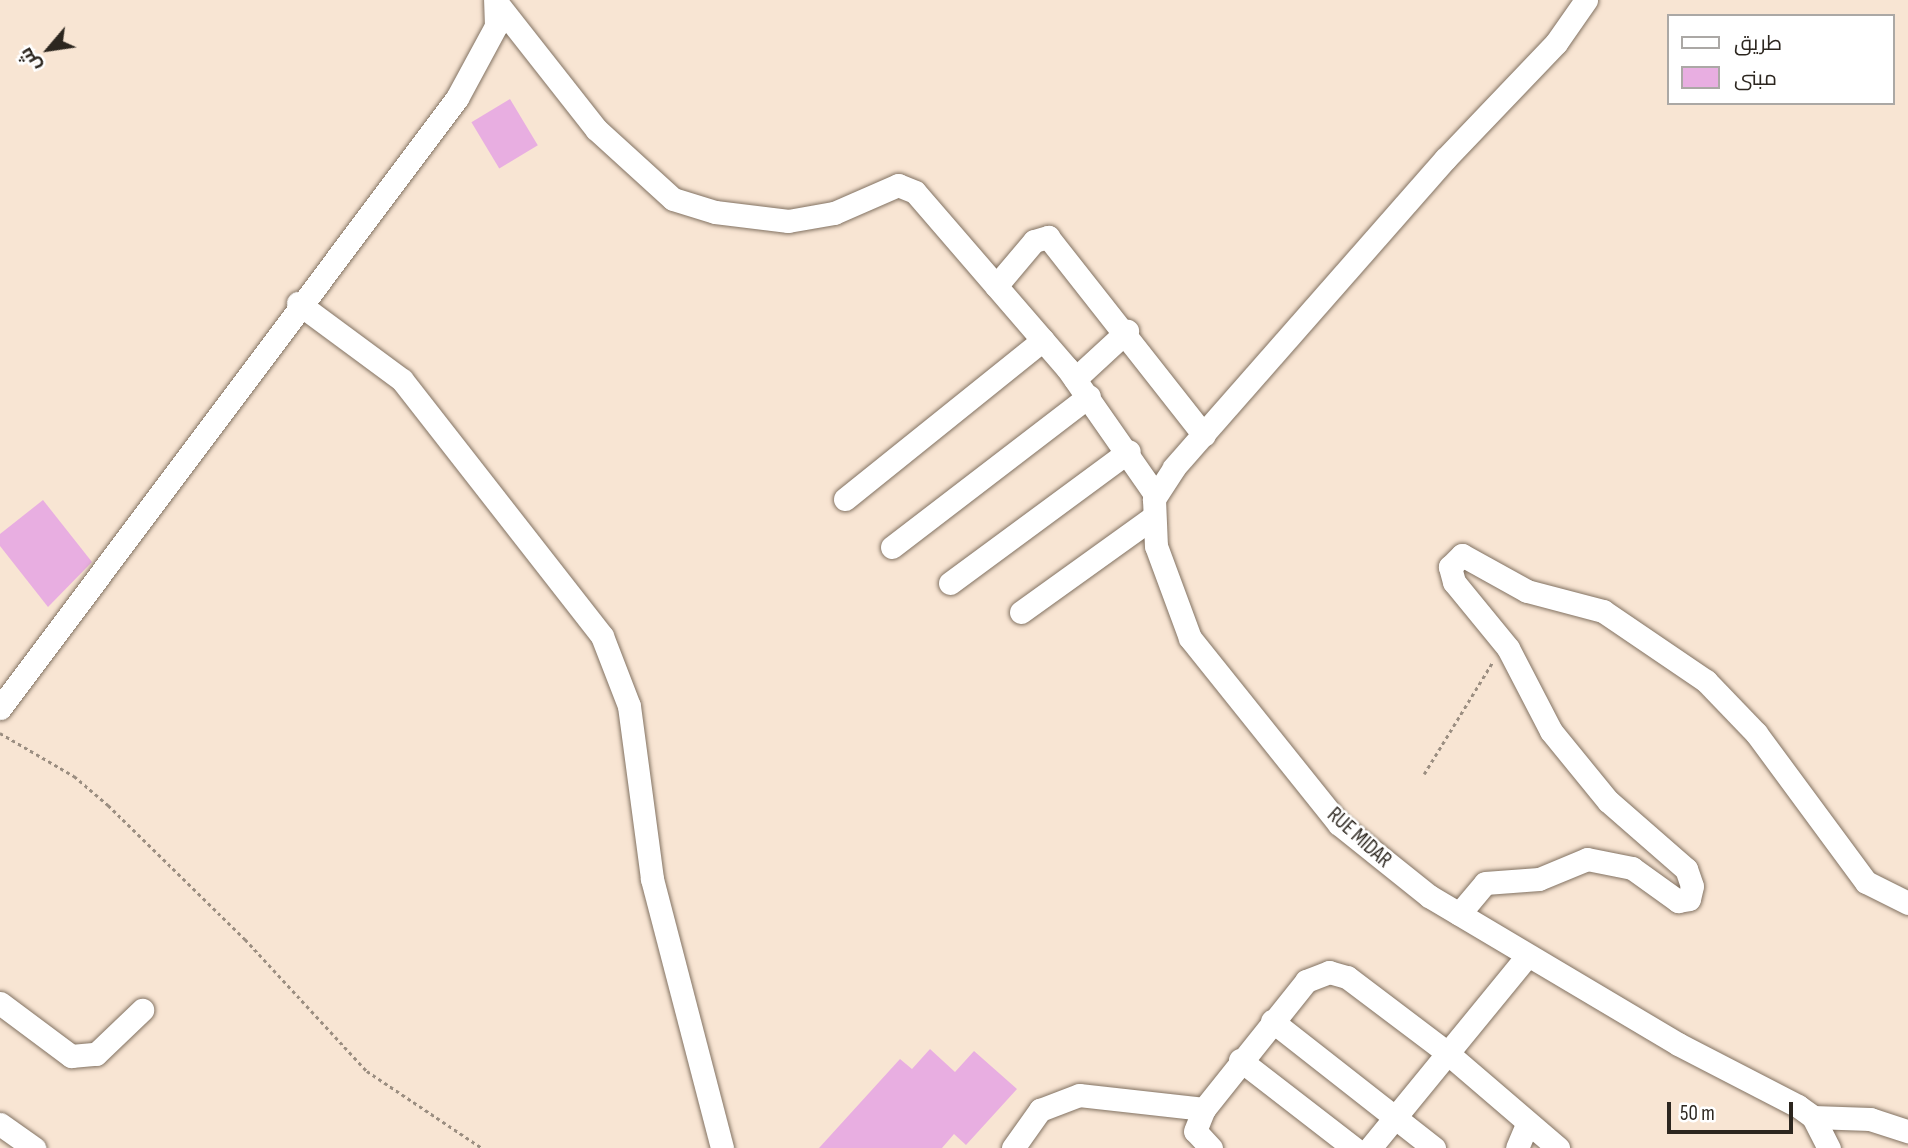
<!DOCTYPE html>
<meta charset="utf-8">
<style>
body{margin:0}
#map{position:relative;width:1908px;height:1148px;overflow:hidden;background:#f8e5d3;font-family:"Sofia Sans Condensed",Cairo,sans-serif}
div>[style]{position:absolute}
.building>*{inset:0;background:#e8aee1;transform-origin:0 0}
.path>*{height:2.5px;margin-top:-1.25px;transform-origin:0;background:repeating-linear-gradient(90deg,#9b8e81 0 3.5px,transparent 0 7px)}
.roads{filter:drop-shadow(0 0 2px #827262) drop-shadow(0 0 2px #827262)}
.minor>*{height:23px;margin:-11.5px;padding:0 11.5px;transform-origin:11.5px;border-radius:11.5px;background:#fff}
span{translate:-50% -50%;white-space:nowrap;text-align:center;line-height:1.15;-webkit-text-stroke:5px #fff;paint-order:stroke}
.street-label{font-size:21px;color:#2c261f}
.legend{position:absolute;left:1667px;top:14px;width:228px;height:91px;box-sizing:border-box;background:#fff;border:2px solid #aba8a5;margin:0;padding:9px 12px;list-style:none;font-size:21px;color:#2c261f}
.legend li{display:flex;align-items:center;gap:14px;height:35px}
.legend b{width:35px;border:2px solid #aba8a5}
.north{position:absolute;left:14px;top:14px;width:70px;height:70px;-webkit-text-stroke:5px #fff;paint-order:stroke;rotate:241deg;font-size:19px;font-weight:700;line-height:28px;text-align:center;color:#2c261f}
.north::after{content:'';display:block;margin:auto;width:24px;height:32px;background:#2c261f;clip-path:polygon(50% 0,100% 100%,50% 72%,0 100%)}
.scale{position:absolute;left:1667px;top:1102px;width:126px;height:32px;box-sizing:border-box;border:4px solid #2c261f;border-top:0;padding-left:9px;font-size:21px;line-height:24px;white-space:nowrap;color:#2c261f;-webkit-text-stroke:5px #fff;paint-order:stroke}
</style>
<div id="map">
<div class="building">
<i style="left:510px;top:99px;width:54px;height:45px;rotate:59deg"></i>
<i style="clip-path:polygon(43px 500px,92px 562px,48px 607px,0 546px,0 534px)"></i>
<i style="clip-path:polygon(930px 1049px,955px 1072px,974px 1051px,1017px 1089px,966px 1145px,954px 1134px,942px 1148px,819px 1148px,900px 1059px,912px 1069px)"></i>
</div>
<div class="path">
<i style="left:0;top:733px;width:86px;rotate:30.2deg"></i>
<i style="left:74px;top:776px;width:45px;rotate:40.5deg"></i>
<i style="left:108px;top:805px;width:192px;rotate:44.4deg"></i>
<i style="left:245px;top:939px;width:180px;rotate:47.3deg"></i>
<i style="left:367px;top:1071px;width:138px;rotate:33.8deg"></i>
<i style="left:1424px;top:774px;width:130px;rotate:-58.5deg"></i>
</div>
<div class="roads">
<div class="minor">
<i style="left:1586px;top:0;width:52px;rotate:124.9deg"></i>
<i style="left:1556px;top:43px;width:161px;rotate:133.7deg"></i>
<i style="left:1445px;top:159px;width:411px;rotate:131.3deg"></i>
<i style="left:1174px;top:468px;width:37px;rotate:123deg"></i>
<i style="left:1154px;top:499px;width:47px;rotate:87.6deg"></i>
<i style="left:1156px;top:546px;width:98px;rotate:69.7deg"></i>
<i style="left:1190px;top:638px;width:238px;rotate:51.3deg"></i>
<i style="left:1339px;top:824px;width:115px;rotate:38.7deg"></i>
<i style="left:1429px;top:896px;width:290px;rotate:30.7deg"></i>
<i style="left:1678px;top:1044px;width:135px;rotate:27.3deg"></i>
<i style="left:1798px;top:1106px;width:19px;rotate:36deg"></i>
<i style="left:1813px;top:1117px;width:35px;rotate:63deg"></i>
<i style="left:497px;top:3px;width:160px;rotate:51.8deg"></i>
<i style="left:596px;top:129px;width:104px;rotate:42.3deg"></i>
<i style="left:673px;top:199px;width:44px;rotate:17.2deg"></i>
<i style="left:715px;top:212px;width:74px;rotate:7deg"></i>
<i style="left:788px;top:221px;width:47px;rotate:-9.9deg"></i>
<i style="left:834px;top:213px;width:70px;rotate:-23.6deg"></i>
<i style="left:898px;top:185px;width:18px;rotate:22deg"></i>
<i style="left:915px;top:192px;width:233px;rotate:49.2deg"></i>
<i style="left:1067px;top:368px;width:154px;rotate:55.1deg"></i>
<i style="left:996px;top:286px;width:59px;rotate:-49.8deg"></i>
<i style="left:1034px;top:241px;width:15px;rotate:-16deg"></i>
<i style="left:1048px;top:237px;width:252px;rotate:51.8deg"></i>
<i style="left:298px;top:303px;width:129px;rotate:36.5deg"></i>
<i style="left:402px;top:380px;width:325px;rotate:52deg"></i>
<i style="left:602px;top:636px;width:75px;rotate:68.9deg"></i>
<i style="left:629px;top:706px;width:175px;rotate:82.4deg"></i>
<i style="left:652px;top:879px;width:278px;rotate:75.4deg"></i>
<i style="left:1075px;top:379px;width:71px;rotate:-42.7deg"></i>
<i style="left:845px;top:499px;width:254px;rotate:-38.8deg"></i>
<i style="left:892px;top:547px;width:248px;rotate:-37.5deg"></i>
<i style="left:950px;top:583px;width:222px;rotate:-36.4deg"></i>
<i style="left:1021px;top:612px;width:161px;rotate:-35.7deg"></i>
<i style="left:0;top:708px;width:762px;rotate:-53.16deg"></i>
<i style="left:457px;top:98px;width:82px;rotate:-61.6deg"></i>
<i style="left:496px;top:26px;width:26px;rotate:-92deg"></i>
<i style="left:1459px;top:914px;width:40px;rotate:-50deg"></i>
<i style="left:1485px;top:883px;width:54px;rotate:-4.2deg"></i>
<i style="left:1539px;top:879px;width:52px;rotate:-22.6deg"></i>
<i style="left:1587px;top:859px;width:46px;rotate:11.3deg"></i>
<i style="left:1632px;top:868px;width:57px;rotate:35.7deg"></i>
<i style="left:1678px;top:901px;width:11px;rotate:-10deg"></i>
<i style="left:1689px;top:899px;width:13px;rotate:-77deg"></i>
<i style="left:1692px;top:886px;width:18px;rotate:-109deg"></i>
<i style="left:1686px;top:869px;width:103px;rotate:-138.9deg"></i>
<i style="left:1608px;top:801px;width:90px;rotate:-129.2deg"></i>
<i style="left:1551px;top:731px;width:93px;rotate:-117.4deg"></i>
<i style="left:1508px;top:648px;width:85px;rotate:-129.3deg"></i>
<i style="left:1454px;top:582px;width:16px;rotate:-105deg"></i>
<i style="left:1450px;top:567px;width:17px;rotate:-45deg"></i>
<i style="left:1462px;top:555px;width:74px;rotate:29deg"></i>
<i style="left:1527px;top:591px;width:79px;rotate:14.7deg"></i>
<i style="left:1603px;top:611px;width:125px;rotate:34.2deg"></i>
<i style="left:1706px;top:681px;width:72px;rotate:46.1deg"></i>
<i style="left:1756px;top:733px;width:185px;rotate:53.6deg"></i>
<i style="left:1866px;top:882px;width:47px;rotate:26.6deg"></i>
<i style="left:0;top:1003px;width:89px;rotate:36.7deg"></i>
<i style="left:71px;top:1056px;width:25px;rotate:-5deg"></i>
<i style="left:96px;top:1054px;width:64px;rotate:-43.7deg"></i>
<i style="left:1272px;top:1021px;width:206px;rotate:38.1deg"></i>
<i style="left:1240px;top:1060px;width:144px;rotate:37.7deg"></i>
<i style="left:1813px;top:1117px;width:57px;rotate:2deg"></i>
<i style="left:1870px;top:1119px;width:40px;rotate:18deg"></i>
<i style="left:0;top:1124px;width:42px;rotate:35.2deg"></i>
<i style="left:1013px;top:1148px;width:47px;rotate:-54.6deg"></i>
<i style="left:1040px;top:1110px;width:42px;rotate:-21deg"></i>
<i style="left:1079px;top:1095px;width:126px;rotate:6.4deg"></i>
<i style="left:1211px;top:1148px;width:23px;rotate:-133deg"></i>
<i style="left:1195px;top:1131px;width:24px;rotate:-68deg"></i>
<i style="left:1204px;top:1109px;width:164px;rotate:-51.4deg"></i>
<i style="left:1306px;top:981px;width:25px;rotate:-21deg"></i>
<i style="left:1329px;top:972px;width:19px;rotate:16deg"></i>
<i style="left:1347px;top:977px;width:123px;rotate:37.1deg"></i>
<i style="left:1445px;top:1051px;width:149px;rotate:40.6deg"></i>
<i style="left:1370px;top:1148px;width:249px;rotate:-50.7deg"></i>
<i style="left:1517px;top:1148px;width:26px;rotate:-67deg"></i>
</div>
</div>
<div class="street-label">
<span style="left:1359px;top:838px;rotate:42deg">RUE MIDAR</span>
</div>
<ul class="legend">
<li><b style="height:9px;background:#fff"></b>طريق</li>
<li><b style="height:19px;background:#e8aee1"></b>مبنى</li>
</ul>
<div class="north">ش</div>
<div class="scale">50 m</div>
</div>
